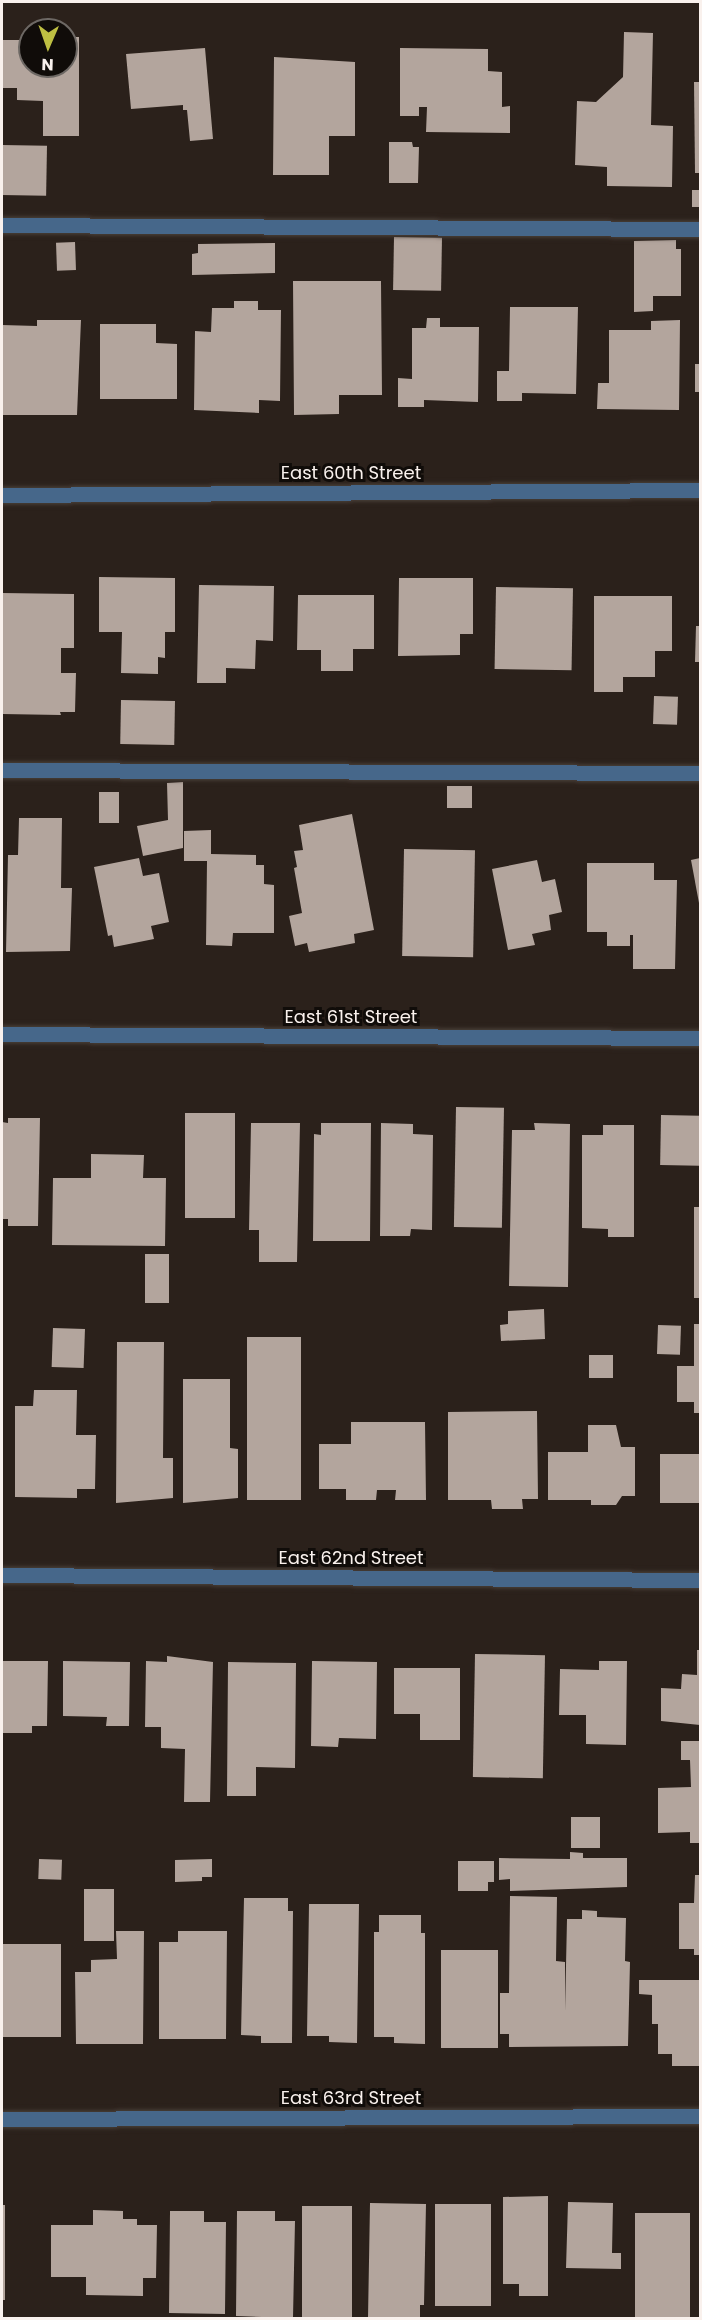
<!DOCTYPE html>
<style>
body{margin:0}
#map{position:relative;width:702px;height:2320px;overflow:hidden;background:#2b211b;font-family:Poppins,sans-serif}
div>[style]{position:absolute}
.building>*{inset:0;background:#b3a59d;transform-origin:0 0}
.roads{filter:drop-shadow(0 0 2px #483e38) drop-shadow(0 0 2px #483e38)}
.service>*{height:15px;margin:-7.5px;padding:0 7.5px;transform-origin:7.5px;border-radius:7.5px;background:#46678a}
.minor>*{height:15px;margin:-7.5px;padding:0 7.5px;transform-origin:7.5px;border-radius:7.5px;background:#46678a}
span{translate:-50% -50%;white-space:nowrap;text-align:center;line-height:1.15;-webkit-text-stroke:6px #100c09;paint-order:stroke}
.street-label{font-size:18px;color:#f9f1ed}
.frame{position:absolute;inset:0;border:3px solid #f9f1ed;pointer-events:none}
.north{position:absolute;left:18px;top:18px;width:60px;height:60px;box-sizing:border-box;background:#100c09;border:2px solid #6d6864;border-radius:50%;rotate:182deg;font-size:16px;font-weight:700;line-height:24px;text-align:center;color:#f9f1ed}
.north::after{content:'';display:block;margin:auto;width:21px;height:27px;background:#bebf42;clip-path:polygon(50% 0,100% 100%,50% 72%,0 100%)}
</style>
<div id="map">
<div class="building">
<i style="clip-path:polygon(624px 32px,653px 33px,651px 125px,673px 126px,672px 187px,607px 186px,607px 167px,575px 165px,577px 101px,596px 102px,623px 77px)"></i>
<i style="clip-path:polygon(66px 37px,79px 37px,79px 136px,43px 136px,43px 101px,17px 100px,17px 88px,2px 88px,2px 40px,30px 40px,30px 66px,66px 66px)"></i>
<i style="clip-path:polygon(205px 48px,213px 139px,190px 141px,187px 110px,183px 110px,183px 105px,131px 109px,126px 54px)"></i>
<i style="clip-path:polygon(400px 48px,488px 49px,488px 71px,502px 72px,502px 107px,510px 106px,510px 133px,426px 132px,427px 107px,419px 107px,419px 116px,400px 116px)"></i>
<i style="clip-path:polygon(274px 57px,355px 62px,355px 136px,329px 136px,329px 175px,273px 175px)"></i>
<i style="clip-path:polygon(694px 82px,700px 82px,700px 173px,695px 173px)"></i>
<i style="clip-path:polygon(389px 142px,412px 142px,413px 147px,419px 147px,418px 183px,389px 183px)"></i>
<i style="left:2px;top:145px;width:45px;height:50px;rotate:1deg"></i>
<i style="left:692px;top:190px;width:8px;height:17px"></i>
<i style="left:394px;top:237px;width:48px;height:53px;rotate:1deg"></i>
<i style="clip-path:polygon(676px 240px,676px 249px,681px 249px,681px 296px,653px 296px,653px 311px,634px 312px,634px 241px)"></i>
<i style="left:75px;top:242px;width:28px;height:19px;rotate:88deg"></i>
<i style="clip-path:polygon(275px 243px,275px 273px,192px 275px,192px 254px,198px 253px,198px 244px)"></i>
<i style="clip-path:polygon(293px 281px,381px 281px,382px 395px,339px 395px,339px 414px,294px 415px)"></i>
<i style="clip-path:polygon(234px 301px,258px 301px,258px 310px,281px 310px,280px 401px,259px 400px,259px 413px,194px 410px,195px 331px,211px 332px,212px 308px,234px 308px)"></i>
<i style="clip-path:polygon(510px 307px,578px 307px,576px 394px,522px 393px,522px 401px,497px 401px,497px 371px,509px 371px)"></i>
<i style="clip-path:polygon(427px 318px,440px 318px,440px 327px,479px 327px,478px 402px,424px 400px,424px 407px,398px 407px,398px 378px,412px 379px,412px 328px,426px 328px)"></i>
<i style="clip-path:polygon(37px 320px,81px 320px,77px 415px,2px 415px,2px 325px,37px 326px)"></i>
<i style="clip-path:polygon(680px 320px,679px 410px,597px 409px,598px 383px,609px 383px,609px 330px,651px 330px,651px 321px)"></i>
<i style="clip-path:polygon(100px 324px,156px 324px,156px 343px,177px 344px,177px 399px,100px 399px)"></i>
<i style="left:695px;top:364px;width:5px;height:28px"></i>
<i style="clip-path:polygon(99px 577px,175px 578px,175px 632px,165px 632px,165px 658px,158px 657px,158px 674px,121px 673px,122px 632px,99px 632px)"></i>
<i style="clip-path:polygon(399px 578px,473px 578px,473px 634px,460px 634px,460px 655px,398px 656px)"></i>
<i style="clip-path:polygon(199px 585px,274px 586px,273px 641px,256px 640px,255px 669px,226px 668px,226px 683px,197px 683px)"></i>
<i style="left:496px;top:587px;width:77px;height:82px;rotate:1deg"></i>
<i style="clip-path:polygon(2px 593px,74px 594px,74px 648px,61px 648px,61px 673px,76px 673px,75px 712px,60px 712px,61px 715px,2px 714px)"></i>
<i style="clip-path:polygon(298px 595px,374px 595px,374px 649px,353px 649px,353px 671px,321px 671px,321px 650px,297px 650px)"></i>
<i style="clip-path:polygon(594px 596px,672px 596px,672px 651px,655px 651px,655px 677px,623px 677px,623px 692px,594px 692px)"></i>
<i style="clip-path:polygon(696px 626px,700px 626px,700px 662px,695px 662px)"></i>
<i style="left:654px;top:696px;width:24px;height:28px;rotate:2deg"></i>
<i style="left:121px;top:700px;width:54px;height:44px;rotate:1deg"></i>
<i style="clip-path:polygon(183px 782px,183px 848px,143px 856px,137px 826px,168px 820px,167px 783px)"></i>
<i style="left:447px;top:786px;width:25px;height:22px"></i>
<i style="left:99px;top:792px;width:20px;height:31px"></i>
<i style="clip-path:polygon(352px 814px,374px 930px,354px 934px,355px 943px,309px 952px,307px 943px,295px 946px,289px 916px,302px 913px,294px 868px,297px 867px,294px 851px,303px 850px,299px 825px)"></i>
<i style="clip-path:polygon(19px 818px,62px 818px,61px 888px,72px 888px,70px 951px,6px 952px,8px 855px,18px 855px)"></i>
<i style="clip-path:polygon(211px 830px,211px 854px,256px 855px,256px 865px,264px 865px,264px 884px,274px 885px,274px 933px,233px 933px,232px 946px,206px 945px,207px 861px,184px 861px,184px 831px)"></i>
<i style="left:404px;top:849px;width:71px;height:107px;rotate:1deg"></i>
<i style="clip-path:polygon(139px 858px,143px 876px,159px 873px,169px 922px,151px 926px,154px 939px,114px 947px,112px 935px,108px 936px,94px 867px)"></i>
<i style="clip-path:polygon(700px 858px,700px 903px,699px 903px,691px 860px)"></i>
<i style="clip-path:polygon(537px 860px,542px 882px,555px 879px,562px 912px,549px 915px,551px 930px,532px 934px,535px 945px,508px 950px,492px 869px)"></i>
<i style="clip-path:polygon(587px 863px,654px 863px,654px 880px,677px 880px,675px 969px,633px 969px,633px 935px,630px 935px,630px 946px,607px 946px,607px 932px,587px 932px)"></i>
<i style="left:456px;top:1107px;width:48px;height:120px;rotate:1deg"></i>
<i style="left:185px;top:1113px;width:50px;height:105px"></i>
<i style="left:661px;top:1115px;width:39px;height:50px;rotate:1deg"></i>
<i style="clip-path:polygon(8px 1118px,40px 1118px,38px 1226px,8px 1226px,8px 1219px,2px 1219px,2px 1122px,8px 1123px)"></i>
<i style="clip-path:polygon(251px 1123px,300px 1123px,297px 1262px,259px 1262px,259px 1230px,249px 1230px)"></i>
<i style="clip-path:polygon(321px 1123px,371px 1123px,370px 1241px,313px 1241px,314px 1134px,321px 1135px)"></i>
<i style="clip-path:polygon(381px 1123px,413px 1124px,413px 1134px,433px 1135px,432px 1230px,411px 1229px,410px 1236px,380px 1236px)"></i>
<i style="clip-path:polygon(534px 1123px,570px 1124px,568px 1287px,509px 1286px,512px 1130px,535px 1130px)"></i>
<i style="clip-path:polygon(603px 1125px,634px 1125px,634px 1237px,608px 1237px,608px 1229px,582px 1228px,582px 1135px,603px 1135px)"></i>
<i style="clip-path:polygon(91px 1154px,144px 1155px,143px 1178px,166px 1178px,165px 1246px,52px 1245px,53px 1178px,91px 1178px)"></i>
<i style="left:694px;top:1207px;width:6px;height:91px"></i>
<i style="left:169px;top:1254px;width:49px;height:24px;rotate:90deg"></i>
<i style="clip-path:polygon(544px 1309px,545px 1339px,501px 1341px,500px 1325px,508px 1324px,508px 1311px)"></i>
<i style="clip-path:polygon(694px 1324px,700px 1324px,700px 1413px,694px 1413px,694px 1402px,677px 1402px,677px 1366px,694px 1366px)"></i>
<i style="left:658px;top:1325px;width:23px;height:29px;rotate:2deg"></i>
<i style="left:53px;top:1328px;width:32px;height:39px;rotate:2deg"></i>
<i style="left:247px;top:1337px;width:54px;height:163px"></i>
<i style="clip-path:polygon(117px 1342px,164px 1342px,163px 1458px,173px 1458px,173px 1498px,116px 1503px)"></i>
<i style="left:589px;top:1355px;width:24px;height:23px"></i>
<i style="clip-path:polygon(183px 1379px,230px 1379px,230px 1448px,238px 1449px,238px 1498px,183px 1503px)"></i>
<i style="clip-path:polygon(34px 1390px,77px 1390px,76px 1435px,96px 1435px,95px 1489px,77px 1489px,77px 1498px,15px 1497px,15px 1406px,33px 1406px)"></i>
<i style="clip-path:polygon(537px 1411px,538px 1499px,522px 1499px,523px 1509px,492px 1509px,491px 1500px,448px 1500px,448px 1412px)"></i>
<i style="clip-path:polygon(351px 1422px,425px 1422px,426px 1500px,395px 1500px,396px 1490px,377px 1490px,376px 1500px,346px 1500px,346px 1489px,319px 1489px,319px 1444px,351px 1444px)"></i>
<i style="clip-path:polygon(588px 1425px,616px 1425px,621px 1447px,635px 1447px,635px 1496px,622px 1496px,616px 1505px,591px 1505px,591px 1500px,548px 1500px,548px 1452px,588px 1452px)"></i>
<i style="left:660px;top:1454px;width:40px;height:49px"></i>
<i style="clip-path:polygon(697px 1650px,700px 1650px,700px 1725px,661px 1721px,661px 1688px,681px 1689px,682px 1674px,697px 1675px)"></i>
<i style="left:475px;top:1654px;width:70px;height:123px;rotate:1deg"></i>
<i style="clip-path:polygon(167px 1656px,213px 1662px,210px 1802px,184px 1802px,185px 1749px,161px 1748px,161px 1727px,145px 1727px,146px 1661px,167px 1662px)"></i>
<i style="clip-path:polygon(2px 1661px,48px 1661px,47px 1726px,32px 1726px,32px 1733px,2px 1733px)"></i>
<i style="clip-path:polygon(63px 1661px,130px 1662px,129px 1726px,106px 1726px,107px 1717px,63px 1716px)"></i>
<i style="clip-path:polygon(312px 1661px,377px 1662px,376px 1739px,339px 1738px,338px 1747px,311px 1746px)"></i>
<i style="clip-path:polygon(599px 1661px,627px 1661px,626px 1745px,586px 1744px,586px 1715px,559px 1715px,560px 1669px,599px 1670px)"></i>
<i style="clip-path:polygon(228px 1662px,296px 1663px,295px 1768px,256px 1767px,256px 1796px,227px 1796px)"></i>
<i style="clip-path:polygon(394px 1668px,460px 1668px,460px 1740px,420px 1740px,420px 1714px,394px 1714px)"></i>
<i style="clip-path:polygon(681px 1741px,700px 1741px,700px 1843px,690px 1843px,690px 1832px,658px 1833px,658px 1788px,691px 1787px,690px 1760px,681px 1760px)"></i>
<i style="left:571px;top:1817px;width:29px;height:31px"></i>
<i style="clip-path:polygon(570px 1852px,583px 1853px,583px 1858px,627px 1858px,627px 1887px,510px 1891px,510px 1879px,499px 1880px,499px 1858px,570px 1859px)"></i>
<i style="left:39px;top:1859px;width:23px;height:20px;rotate:2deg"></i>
<i style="clip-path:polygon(212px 1859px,212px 1877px,202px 1877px,202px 1881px,175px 1882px,175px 1860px)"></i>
<i style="clip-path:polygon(458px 1861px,494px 1861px,494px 1882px,488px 1882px,488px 1891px,458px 1891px)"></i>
<i style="clip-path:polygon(695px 1875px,700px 1875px,700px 1955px,694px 1955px,694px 1949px,679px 1949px,679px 1903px,694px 1903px)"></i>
<i style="left:84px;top:1889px;width:30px;height:52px"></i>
<i style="clip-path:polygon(510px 1896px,557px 1897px,556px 1961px,565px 1962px,565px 2011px,567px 1919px,582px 1919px,582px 1910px,597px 1911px,597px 1917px,626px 1918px,625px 1961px,630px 1962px,628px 2046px,509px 2047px,509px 2034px,500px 2034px,500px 1993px,509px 1993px)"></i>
<i style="clip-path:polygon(244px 1898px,288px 1898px,288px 1911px,293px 1911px,292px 2043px,261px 2043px,261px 2036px,241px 2035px)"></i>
<i style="clip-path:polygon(309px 1904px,359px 1904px,357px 2043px,329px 2042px,329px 2036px,307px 2036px)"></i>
<i style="clip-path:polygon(379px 1915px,421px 1915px,421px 1933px,425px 1933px,425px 2044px,394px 2043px,394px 2037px,374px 2037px,374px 1932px,379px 1932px)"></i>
<i style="clip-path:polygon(116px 1931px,144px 1931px,143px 2044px,76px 2044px,75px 1972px,91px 1972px,91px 1960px,117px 1959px)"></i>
<i style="clip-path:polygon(178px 1931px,227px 1931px,226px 2039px,159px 2039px,159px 1942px,178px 1942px)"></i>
<i style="left:2px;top:1944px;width:59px;height:93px"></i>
<i style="left:441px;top:1950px;width:57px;height:98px"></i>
<i style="clip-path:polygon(639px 1980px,700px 1980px,700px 2066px,672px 2066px,672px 2054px,658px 2054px,658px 2024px,652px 2024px,652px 1995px,639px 1994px)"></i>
<i style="clip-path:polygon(548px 2196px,548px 2296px,519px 2296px,519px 2284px,503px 2284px,503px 2197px)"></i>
<i style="clip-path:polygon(568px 2202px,613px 2203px,612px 2253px,621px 2253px,621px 2269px,566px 2268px)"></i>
<i style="clip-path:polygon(370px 2203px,426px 2204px,424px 2305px,420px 2305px,420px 2318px,368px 2318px)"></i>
<i style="left:435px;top:2204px;width:56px;height:102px"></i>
<i style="left:2px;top:2205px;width:3px;height:95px"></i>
<i style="left:302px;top:2206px;width:50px;height:112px"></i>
<i style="clip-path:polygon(93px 2210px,123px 2211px,123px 2219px,137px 2219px,137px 2225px,157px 2225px,156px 2278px,143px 2278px,143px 2296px,86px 2295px,86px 2277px,51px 2277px,51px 2225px,93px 2225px)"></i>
<i style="clip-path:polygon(170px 2211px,204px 2211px,204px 2222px,226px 2222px,225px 2314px,169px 2313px)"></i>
<i style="clip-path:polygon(237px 2211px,275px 2211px,275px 2221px,295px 2221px,293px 2318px,236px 2316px)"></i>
<i style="left:635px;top:2213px;width:55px;height:105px"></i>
</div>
<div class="roads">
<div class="service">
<i style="left:2px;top:225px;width:698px;rotate:0.33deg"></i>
<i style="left:2px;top:770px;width:698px;rotate:0.25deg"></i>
</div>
<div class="minor">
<i style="left:2px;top:495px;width:698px;rotate:-0.41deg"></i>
<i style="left:2px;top:1034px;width:698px;rotate:0.33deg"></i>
<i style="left:2px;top:1575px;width:698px;rotate:0.41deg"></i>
<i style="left:2px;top:2119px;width:698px;rotate:-0.25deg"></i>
</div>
</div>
<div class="street-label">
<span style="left:351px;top:473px">East 60th Street</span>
<span style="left:351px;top:1017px">East 61st Street</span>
<span style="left:351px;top:1558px">East 62nd Street</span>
<span style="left:351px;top:2098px">East 63rd Street</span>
</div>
<div class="frame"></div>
<div class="north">N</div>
</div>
